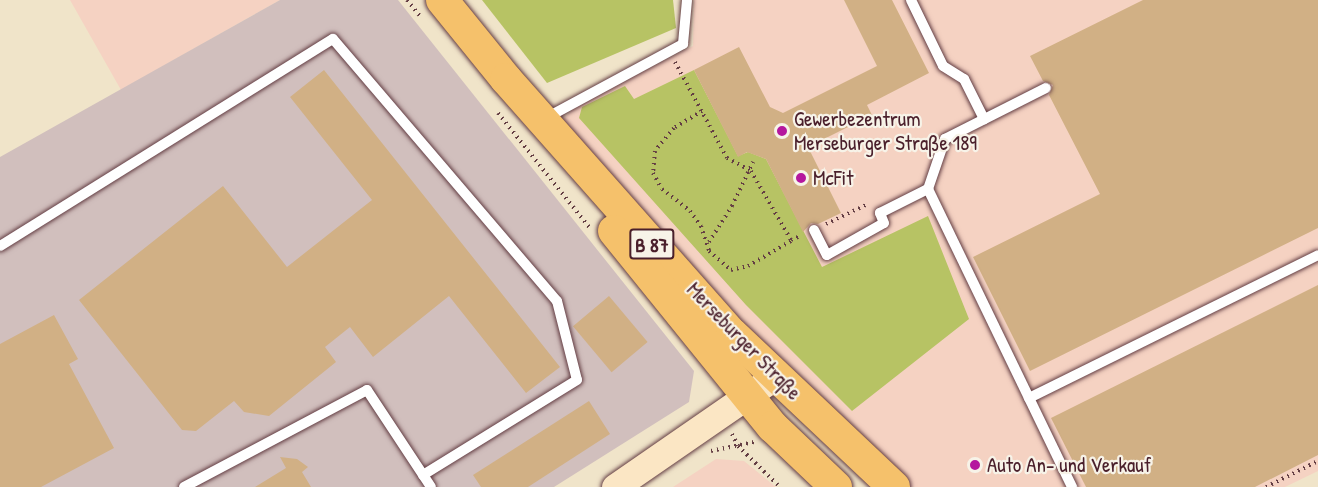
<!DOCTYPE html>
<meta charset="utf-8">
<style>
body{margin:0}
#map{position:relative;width:1318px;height:487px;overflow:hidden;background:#f0e4c9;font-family:"Patrick Hand",sans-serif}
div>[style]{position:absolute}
.built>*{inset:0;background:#f5d2c2}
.industrial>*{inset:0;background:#d1bfbd}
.green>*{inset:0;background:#b7c364}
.building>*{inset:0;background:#d1b085;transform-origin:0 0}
.path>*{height:4px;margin-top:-2px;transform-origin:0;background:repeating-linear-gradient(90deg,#633d43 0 1.5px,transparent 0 6px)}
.roads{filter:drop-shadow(0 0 2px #633d43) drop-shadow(0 0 2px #633d43)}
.service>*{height:10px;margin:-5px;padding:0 5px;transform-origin:5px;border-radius:5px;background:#fff}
.secondary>*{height:27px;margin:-13.5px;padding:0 13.5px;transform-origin:13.5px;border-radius:13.5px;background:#fbe6c4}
.primary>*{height:32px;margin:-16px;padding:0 16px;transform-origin:16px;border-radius:16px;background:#f5c16b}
.dots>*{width:16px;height:16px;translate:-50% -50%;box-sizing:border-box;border:3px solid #f7f3e8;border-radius:50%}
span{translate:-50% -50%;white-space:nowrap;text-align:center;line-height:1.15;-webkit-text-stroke:4.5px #f7f3e8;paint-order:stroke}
.shield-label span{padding:2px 4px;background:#f7f3e8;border:2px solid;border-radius:4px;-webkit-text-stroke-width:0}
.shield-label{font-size:20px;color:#4a1f2b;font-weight:700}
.poi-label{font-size:21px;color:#4a1f2b}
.left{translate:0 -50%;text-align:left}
.street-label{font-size:21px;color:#4a1f2b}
</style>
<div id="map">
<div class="built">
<i style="clip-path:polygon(70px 0,280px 0,121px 90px)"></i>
<i style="clip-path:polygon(694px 0,1318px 0,1318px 471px,1285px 487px,907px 487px,732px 320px,560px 123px,576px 106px,693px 46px)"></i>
<i style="clip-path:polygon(716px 459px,744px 461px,776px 487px,673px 487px)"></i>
</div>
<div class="industrial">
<i style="clip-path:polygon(280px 0,398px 0,694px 371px,689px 402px,554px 487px,0 487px,0 157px)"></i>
</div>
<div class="green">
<i style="clip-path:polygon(482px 0,673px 0,676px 28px,547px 83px)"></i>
<i style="clip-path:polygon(694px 70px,738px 156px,748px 152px,766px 159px,822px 267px,928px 216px,969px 319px,852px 411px,746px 305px,579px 118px,582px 107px,625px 86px,634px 99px)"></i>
</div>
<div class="building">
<i style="clip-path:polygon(844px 0,892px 0,929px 73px,867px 105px,872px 115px,808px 147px,841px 213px,818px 224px,811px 223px,803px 232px,766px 159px,747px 152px,738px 157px,694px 70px,739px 47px,770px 107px,783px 113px,877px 66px)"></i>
<i style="clip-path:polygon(1143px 0,1318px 0,1318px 228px,1030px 371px,973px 257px,1100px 194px,1049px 95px,1053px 85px,1043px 81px,1030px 56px)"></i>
<i style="clip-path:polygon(324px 70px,560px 367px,526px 393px,449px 296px,373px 357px,350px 327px,325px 347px,336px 362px,269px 416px,244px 412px,234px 401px,196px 431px,182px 430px,79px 300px,223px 186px,287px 267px,372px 200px,290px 97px)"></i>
<i style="clip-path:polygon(1318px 285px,1318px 455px,1255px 487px,1086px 487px,1051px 418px)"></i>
<i style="left:609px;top:296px;width:60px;height:47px;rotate:50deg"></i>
<i style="clip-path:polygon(54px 315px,78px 359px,69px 364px,114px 448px,41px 487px,0 487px,0 344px)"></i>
<i style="clip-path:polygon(589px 401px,610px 434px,528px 487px,481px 487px,473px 475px)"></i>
<i style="clip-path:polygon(280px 457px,297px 459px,308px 467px,302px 472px,311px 487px,255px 487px,286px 468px)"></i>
</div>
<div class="path">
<i style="left:407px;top:0;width:21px;rotate:51deg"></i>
<i style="left:675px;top:62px;width:109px;rotate:61.6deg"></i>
<i style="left:727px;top:158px;width:27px;rotate:28deg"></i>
<i style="left:751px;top:171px;width:80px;rotate:59.9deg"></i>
<i style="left:791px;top:240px;width:10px;rotate:-24deg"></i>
<i style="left:702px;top:111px;width:33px;rotate:149deg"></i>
<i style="left:674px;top:128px;width:30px;rotate:130deg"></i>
<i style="left:655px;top:151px;width:22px;rotate:95deg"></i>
<i style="left:653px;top:173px;width:18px;rotate:61deg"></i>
<i style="left:662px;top:189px;width:36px;rotate:38deg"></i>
<i style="left:690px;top:211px;width:19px;rotate:54deg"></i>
<i style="left:701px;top:226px;width:26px;rotate:72deg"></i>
<i style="left:709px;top:251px;width:29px;rotate:41deg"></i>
<i style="left:731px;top:270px;width:17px;rotate:-13deg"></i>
<i style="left:748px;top:266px;width:50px;rotate:-30.2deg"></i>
<i style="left:498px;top:113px;width:146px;rotate:51.4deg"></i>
<i style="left:826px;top:224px;width:47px;rotate:-25.5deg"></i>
<i style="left:709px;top:242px;width:43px;rotate:-57.4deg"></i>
<i style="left:732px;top:206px;width:49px;rotate:-64.5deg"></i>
<i style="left:732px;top:434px;width:13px;rotate:63deg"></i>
<i style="left:738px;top:446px;width:59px;rotate:44.3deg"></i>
<i style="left:711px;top:451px;width:44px;rotate:-11.8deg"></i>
<i style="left:1266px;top:487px;width:58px;rotate:-26.6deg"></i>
</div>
<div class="roads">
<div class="service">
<i style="left:911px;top:0;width:73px;rotate:64.1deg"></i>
<i style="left:943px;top:66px;width:25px;rotate:32deg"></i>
<i style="left:964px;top:79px;width:45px;rotate:63.4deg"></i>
<i style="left:546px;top:118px;width:156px;rotate:-28.4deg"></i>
<i style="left:683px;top:44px;width:44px;rotate:-84.8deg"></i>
<i style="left:928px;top:189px;width:331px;rotate:64.2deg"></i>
<i style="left:814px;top:230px;width:28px;rotate:63deg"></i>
<i style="left:827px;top:255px;width:65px;rotate:-29.3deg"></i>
<i style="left:884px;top:223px;width:11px;rotate:-112deg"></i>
<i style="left:880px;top:213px;width:54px;rotate:-26.6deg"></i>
<i style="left:928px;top:189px;width:53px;rotate:-71.2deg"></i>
<i style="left:945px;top:139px;width:113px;rotate:-26.8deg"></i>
<i style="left:0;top:246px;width:392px;rotate:-31.9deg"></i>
<i style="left:333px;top:39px;width:345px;rotate:49.5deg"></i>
<i style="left:557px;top:301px;width:81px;rotate:75.8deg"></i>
<i style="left:577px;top:380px;width:181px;rotate:148.3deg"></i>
<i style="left:1029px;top:398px;width:322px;rotate:-26.3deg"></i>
<i style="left:184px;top:487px;width:207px;rotate:-27.9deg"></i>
<i style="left:367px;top:390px;width:116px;rotate:56.6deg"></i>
</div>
<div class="secondary">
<i style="left:615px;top:487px;width:196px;rotate:-34.6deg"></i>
</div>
<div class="primary">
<i style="left:442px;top:0;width:102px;rotate:51deg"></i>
<i style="left:506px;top:79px;width:341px;rotate:48.5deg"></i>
<i style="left:732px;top:334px;width:223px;rotate:43.4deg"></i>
<i style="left:614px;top:231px;width:252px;rotate:51deg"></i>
<i style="left:773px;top:427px;width:87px;rotate:43.6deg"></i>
</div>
</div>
<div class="dots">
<i style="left:782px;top:131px;background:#b5179e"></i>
<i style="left:801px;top:178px;background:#b5179e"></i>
<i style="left:975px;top:465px;background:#b5179e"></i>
</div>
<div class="shield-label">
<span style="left:652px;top:244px">B 87</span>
</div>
<div class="poi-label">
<span class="left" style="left:794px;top:131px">Gewerbezentrum<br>Merseburger Straße 189</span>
<span class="left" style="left:813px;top:178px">McFit</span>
<span class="left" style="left:987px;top:465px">Auto An- und Verkauf</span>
</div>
<div class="street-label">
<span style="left:744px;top:341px;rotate:46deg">Merseburger Straße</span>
</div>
</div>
